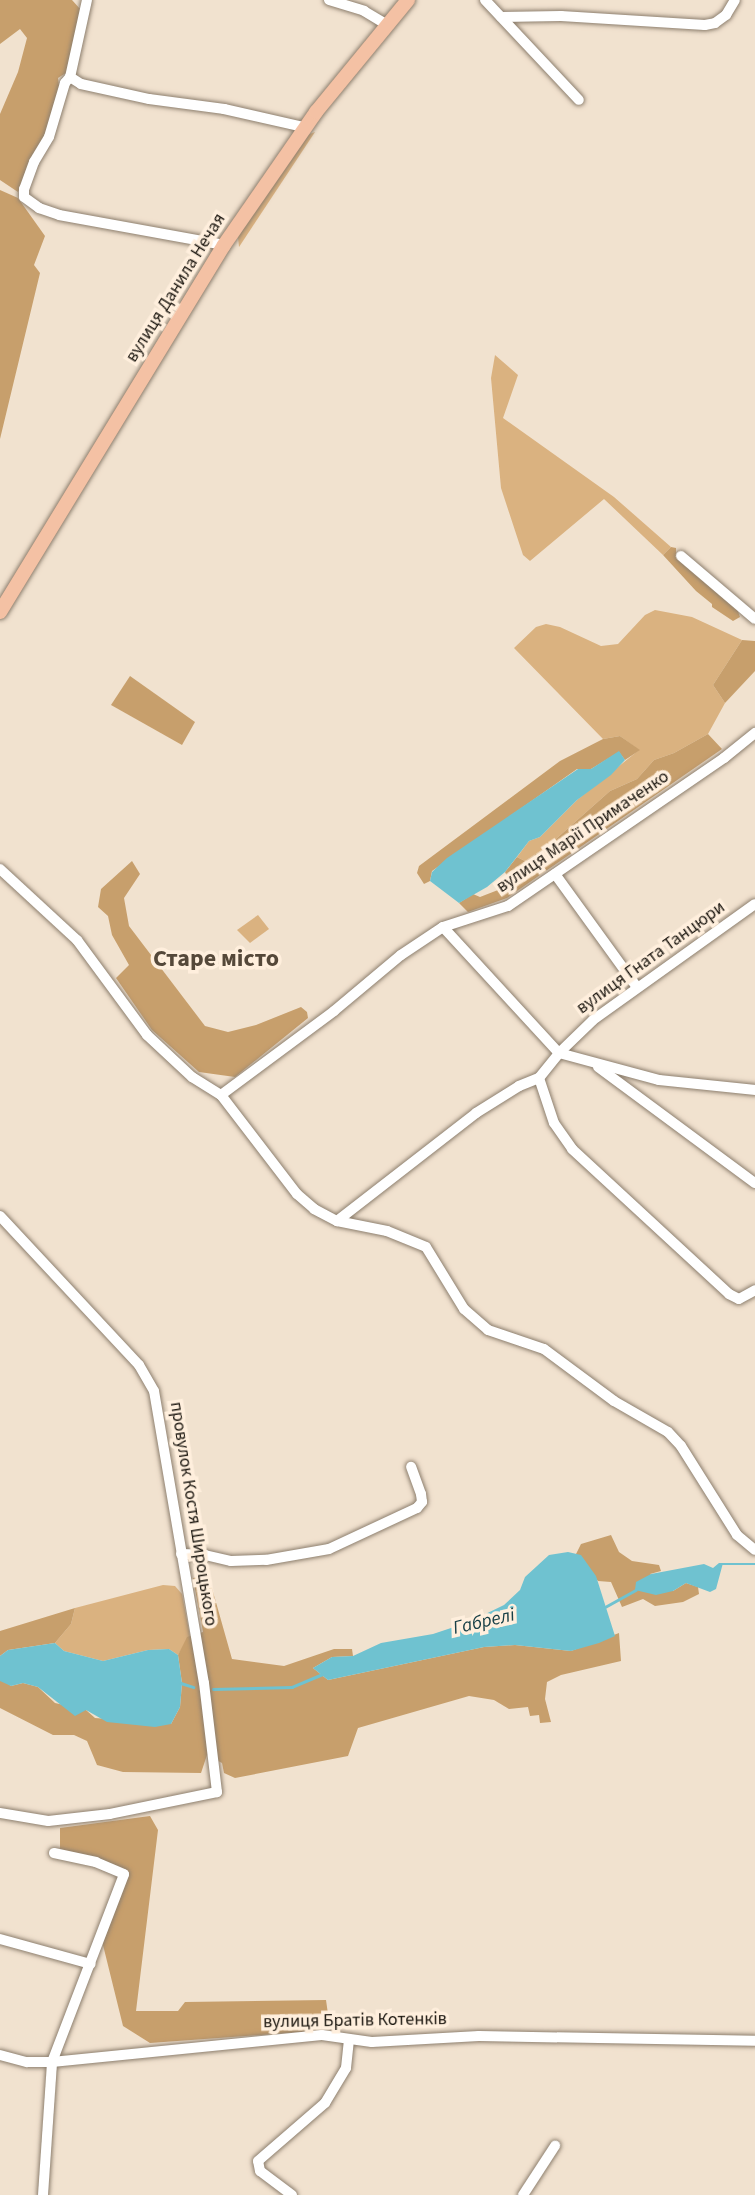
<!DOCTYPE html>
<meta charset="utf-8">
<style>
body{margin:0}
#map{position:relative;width:755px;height:2195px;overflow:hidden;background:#f1e2cf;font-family:"Source Sans 3",sans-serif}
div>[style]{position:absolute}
.green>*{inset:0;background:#dab280}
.forest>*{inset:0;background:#c79f6c}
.water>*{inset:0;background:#6fc2d0}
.stream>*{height:2.5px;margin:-1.25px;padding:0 1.25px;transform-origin:1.25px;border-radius:1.25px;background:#6fc2d0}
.roads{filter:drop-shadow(0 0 2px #8d7f6e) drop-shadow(0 0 2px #8d7f6e)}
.minor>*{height:10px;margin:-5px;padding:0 5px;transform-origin:5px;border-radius:5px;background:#fff}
.major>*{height:14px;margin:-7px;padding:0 7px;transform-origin:7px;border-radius:7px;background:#f4c1a4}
span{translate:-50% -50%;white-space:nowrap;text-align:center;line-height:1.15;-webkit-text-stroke:7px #ffefdd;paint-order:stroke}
.street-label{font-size:18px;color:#1d1811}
.water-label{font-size:19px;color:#194047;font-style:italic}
.district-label{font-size:24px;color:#554839;font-weight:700}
</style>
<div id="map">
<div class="green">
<i style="clip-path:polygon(315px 132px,239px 247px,238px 237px,304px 136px)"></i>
<i style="clip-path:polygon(495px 355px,518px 375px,503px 418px,614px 497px,671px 547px,663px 555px,604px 499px,530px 561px,523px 555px,501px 488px,491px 378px)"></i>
<i style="clip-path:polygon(655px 610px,692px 617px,742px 640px,713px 685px,725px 703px,708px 734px,674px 753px,654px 760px,637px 779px,610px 791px,548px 846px,525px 861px,517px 857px,529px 841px,540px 837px,577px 800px,639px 750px,620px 736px,603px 739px,514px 648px,536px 627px,546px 624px,560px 627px,601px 646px,618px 644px,645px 615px)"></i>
<i style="clip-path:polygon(258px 915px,269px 929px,250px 943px,237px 930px)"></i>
<i style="clip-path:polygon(163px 1585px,175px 1586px,182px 1594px,190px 1636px,178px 1655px,169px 1649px,148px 1650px,103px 1661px,64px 1651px,55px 1643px,71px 1624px,75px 1608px)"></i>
</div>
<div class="forest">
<i style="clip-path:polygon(0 0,72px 0,81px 10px,69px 71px,58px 78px,60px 93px,48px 136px,18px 192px,0 180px,0 114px,18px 72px,27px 38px,20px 29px,0 44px)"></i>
<i style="clip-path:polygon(0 190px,18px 198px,45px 236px,34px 265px,40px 273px,0 439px)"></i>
<i style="clip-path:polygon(671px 547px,676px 548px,676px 556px,736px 606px,740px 617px,733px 621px,712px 607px,712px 604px,696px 591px,663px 555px)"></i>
<i style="clip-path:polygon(742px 640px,755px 641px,755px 671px,725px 703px,713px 685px)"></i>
<i style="clip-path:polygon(130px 676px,195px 722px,182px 745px,111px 705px)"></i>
<i style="clip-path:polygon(708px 734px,722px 749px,507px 898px,468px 912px,459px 903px,473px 894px,480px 897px,498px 890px,509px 880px,505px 872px,517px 857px,525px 861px,548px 846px,610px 791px,637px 779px,654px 760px,674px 753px)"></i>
<i style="clip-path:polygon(620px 736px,640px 750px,625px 760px,619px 752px,591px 769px,577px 769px,432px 871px,430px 881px,424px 884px,417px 873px,419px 866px,560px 761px,603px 739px)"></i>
<i style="clip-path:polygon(132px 861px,140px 874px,124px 898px,129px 926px,205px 1026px,228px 1032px,256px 1025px,301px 1007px,307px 1012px,308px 1018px,235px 1077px,199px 1072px,152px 1030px,116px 978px,129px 965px,112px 935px,108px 916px,98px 907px,101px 889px)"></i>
<i style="clip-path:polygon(611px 1535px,619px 1552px,632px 1561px,659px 1565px,661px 1571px,650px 1574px,673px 1591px,686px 1583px,698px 1587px,699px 1594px,683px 1602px,655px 1606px,643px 1599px,622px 1607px,611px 1582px,598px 1581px,576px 1554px,581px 1544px)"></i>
<i style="clip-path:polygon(208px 1574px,232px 1659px,284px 1666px,334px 1649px,352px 1649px,353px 1656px,332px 1657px,313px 1668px,328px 1680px,484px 1647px,515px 1645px,571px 1651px,619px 1633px,621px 1661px,561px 1675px,547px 1682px,545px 1699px,551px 1722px,540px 1723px,539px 1715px,530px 1716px,528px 1707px,509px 1709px,494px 1700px,469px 1696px,358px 1728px,348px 1756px,235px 1778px,224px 1773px,222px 1763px,207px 1755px,201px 1773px,123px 1772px,97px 1765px,87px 1741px,74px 1735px,53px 1735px,0 1708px,0 1681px,3px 1680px,11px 1686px,23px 1683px,38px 1687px,55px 1703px,86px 1710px,95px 1718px,171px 1724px,180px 1707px,182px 1683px,178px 1655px,187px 1637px,203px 1632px,193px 1578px)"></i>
<i style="clip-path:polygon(75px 1608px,71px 1624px,55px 1643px,8px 1650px,0 1656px,0 1631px)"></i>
<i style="clip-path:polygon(150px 1816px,158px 1830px,136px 2011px,178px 2011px,185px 2002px,326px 2000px,328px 2014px,318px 2015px,316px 2031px,150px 2043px,123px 2026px,102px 1941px,128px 1873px,60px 1851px,60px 1828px)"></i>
</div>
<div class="water">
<i style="clip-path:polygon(619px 751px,625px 760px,611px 775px,577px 800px,540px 837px,529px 841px,505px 872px,487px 887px,459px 903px,430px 881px,432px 872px,447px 858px,578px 769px,591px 769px)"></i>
<i style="clip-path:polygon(568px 1552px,581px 1555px,596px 1576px,615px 1636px,599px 1643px,571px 1651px,515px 1645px,484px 1647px,328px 1680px,313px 1668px,332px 1657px,353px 1656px,381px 1643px,433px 1634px,469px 1622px,504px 1605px,520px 1590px,525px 1577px,549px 1555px)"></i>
<i style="clip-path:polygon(719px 1563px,723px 1563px,716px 1589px,710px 1592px,686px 1583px,673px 1591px,656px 1595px,635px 1590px,636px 1582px,651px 1574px,704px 1564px,713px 1568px)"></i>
<i style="clip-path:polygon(55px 1643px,64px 1651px,103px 1661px,148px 1650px,169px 1649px,178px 1655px,182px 1683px,180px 1707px,171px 1724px,155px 1727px,107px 1722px,86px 1710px,75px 1716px,38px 1687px,23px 1683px,11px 1686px,0 1681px,0 1656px,8px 1650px)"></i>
</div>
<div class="stream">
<i style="left:722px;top:1564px;width:33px"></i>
<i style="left:605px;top:1607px;width:35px;rotate:-29deg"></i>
<i style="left:181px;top:1683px;width:13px;rotate:18deg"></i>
<i style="left:213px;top:1689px;width:79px;rotate:-1.5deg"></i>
<i style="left:292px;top:1687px;width:34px;rotate:-23deg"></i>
</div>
<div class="roads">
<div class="minor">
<i style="left:87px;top:0;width:79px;rotate:102.4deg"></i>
<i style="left:70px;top:77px;width:8px;rotate:130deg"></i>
<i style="left:65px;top:83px;width:56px;rotate:106.5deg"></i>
<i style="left:49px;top:137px;width:29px;rotate:121deg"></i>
<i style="left:34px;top:162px;width:29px;rotate:110deg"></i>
<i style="left:24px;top:189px;width:8px;rotate:90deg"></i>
<i style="left:24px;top:197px;width:19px;rotate:36deg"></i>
<i style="left:39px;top:208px;width:21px;rotate:19deg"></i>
<i style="left:59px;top:215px;width:168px;rotate:10.3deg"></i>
<i style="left:329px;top:0;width:37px;rotate:17deg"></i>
<i style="left:364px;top:11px;width:27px;rotate:31deg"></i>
<i style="left:485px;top:0;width:137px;rotate:46.8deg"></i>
<i style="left:501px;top:17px;width:60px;rotate:-1deg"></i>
<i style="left:561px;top:16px;width:144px;rotate:3.6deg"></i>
<i style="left:705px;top:25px;width:10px;rotate:-11deg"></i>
<i style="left:715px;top:23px;width:14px;rotate:-36deg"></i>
<i style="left:726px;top:15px;width:17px;rotate:-59deg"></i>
<i style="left:70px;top:77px;width:13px;rotate:32deg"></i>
<i style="left:81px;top:84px;width:70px;rotate:12.4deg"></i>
<i style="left:149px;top:99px;width:76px;rotate:7.6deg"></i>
<i style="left:224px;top:109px;width:82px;rotate:12.7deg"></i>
<i style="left:681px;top:556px;width:97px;rotate:40.4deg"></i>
<i style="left:0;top:869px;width:105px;rotate:42.7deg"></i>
<i style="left:77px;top:940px;width:118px;rotate:53.6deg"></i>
<i style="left:147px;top:1035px;width:62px;rotate:43deg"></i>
<i style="left:192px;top:1077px;width:34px;rotate:32deg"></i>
<i style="left:221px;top:1095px;width:125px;rotate:52.5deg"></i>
<i style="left:297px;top:1194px;width:23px;rotate:41deg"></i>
<i style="left:314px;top:1209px;width:26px;rotate:28deg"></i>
<i style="left:337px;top:1221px;width:51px;rotate:11.3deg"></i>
<i style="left:387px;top:1231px;width:42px;rotate:22.3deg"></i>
<i style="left:426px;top:1247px;width:73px;rotate:58.5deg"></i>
<i style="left:464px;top:1309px;width:32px;rotate:41deg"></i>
<i style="left:488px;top:1330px;width:59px;rotate:18.7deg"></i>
<i style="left:544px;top:1349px;width:87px;rotate:36.6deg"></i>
<i style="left:614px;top:1401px;width:62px;rotate:29.9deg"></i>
<i style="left:668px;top:1432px;width:19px;rotate:47deg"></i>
<i style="left:681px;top:1446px;width:105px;rotate:57.8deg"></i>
<i style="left:737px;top:1535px;width:23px;rotate:40deg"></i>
<i style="left:555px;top:874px;width:138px;rotate:54.1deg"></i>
<i style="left:443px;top:927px;width:171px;rotate:47.4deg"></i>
<i style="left:559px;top:1053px;width:104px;rotate:15.1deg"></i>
<i style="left:659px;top:1080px;width:97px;rotate:5.9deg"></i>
<i style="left:598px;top:1067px;width:195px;rotate:36.5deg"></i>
<i style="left:539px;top:1078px;width:47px;rotate:71.6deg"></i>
<i style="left:554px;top:1123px;width:32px;rotate:55deg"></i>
<i style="left:572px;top:1149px;width:214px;rotate:42.7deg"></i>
<i style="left:729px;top:1294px;width:11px;rotate:27deg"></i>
<i style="left:739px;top:1299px;width:18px;rotate:-29deg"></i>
<i style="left:221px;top:1095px;width:141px;rotate:-36.6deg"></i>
<i style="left:334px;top:1011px;width:87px;rotate:-39.9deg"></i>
<i style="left:401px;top:955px;width:50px;rotate:-33.7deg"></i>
<i style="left:443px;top:927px;width:68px;rotate:-17.9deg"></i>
<i style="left:508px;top:906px;width:262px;rotate:-34.4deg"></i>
<i style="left:724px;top:758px;width:40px;rotate:-39deg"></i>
<i style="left:0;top:1216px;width:204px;rotate:47deg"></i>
<i style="left:139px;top:1365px;width:30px;rotate:60deg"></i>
<i style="left:154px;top:1391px;width:296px;rotate:80.3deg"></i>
<i style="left:204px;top:1683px;width:110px;rotate:83.2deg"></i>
<i style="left:217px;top:1792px;width:109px;rotate:168.4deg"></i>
<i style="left:110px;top:1814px;width:62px;rotate:173.6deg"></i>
<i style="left:48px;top:1821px;width:49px;rotate:-170.5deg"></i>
<i style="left:337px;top:1221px;width:176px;rotate:-37.8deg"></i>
<i style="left:476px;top:1113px;width:51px;rotate:-32.1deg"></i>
<i style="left:519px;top:1086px;width:22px;rotate:-22deg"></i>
<i style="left:539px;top:1078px;width:32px;rotate:-51deg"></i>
<i style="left:559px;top:1053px;width:47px;rotate:-44.1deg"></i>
<i style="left:593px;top:1020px;width:199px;rotate:-35.6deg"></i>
<i style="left:181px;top:1554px;width:24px;rotate:2deg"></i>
<i style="left:205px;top:1555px;width:27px;rotate:13deg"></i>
<i style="left:231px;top:1561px;width:35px;rotate:-2deg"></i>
<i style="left:266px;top:1560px;width:64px;rotate:-9.9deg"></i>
<i style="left:329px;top:1549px;width:97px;rotate:-25deg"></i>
<i style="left:417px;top:1508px;width:8px;rotate:-50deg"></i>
<i style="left:422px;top:1502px;width:8px;rotate:-97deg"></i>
<i style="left:421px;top:1494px;width:29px;rotate:-110deg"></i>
<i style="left:0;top:1939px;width:94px;rotate:15.4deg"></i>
<i style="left:0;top:2055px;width:28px;rotate:15deg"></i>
<i style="left:27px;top:2062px;width:25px"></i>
<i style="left:52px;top:2062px;width:271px;rotate:-5.7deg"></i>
<i style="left:322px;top:2035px;width:50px;rotate:8deg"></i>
<i style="left:372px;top:2042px;width:107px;rotate:-3.2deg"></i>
<i style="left:479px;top:2036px;width:276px;rotate:1deg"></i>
<i style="left:43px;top:2195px;width:133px;rotate:-86.1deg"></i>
<i style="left:52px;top:2062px;width:201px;rotate:-69deg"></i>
<i style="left:124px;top:1874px;width:30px;rotate:-157deg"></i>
<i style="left:96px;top:1862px;width:43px;rotate:-167.9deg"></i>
<i style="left:292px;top:2195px;width:40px;rotate:-143deg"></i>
<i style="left:260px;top:2171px;width:10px;rotate:-101deg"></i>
<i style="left:258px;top:2161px;width:89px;rotate:-40.9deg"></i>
<i style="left:325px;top:2103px;width:41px;rotate:-59deg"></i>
<i style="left:346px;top:2068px;width:28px;rotate:-84deg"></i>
<i style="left:523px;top:2195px;width:59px;rotate:-56.9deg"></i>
</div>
<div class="major">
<i style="left:0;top:612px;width:430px;rotate:-58.6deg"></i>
<i style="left:224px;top:245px;width:162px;rotate:-55.3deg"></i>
<i style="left:316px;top:112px;width:145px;rotate:-50.6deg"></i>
</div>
</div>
<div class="street-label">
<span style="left:176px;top:288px;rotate:-58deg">вулиця Данила Нечая</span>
<span style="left:583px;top:832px;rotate:-34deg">вулиця Марії Примаченко</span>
<span style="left:651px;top:958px;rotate:-36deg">вулиця Гната Танцюри</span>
<span style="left:193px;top:1514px;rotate:81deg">провулок Костя Широцького</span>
<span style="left:355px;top:2021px;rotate:-1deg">вулиця Братів Котенків</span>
</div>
<div class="water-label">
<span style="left:484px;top:1622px;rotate:-13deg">Габрелі</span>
</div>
<div class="district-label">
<span style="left:216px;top:959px">Старе місто</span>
</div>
</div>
